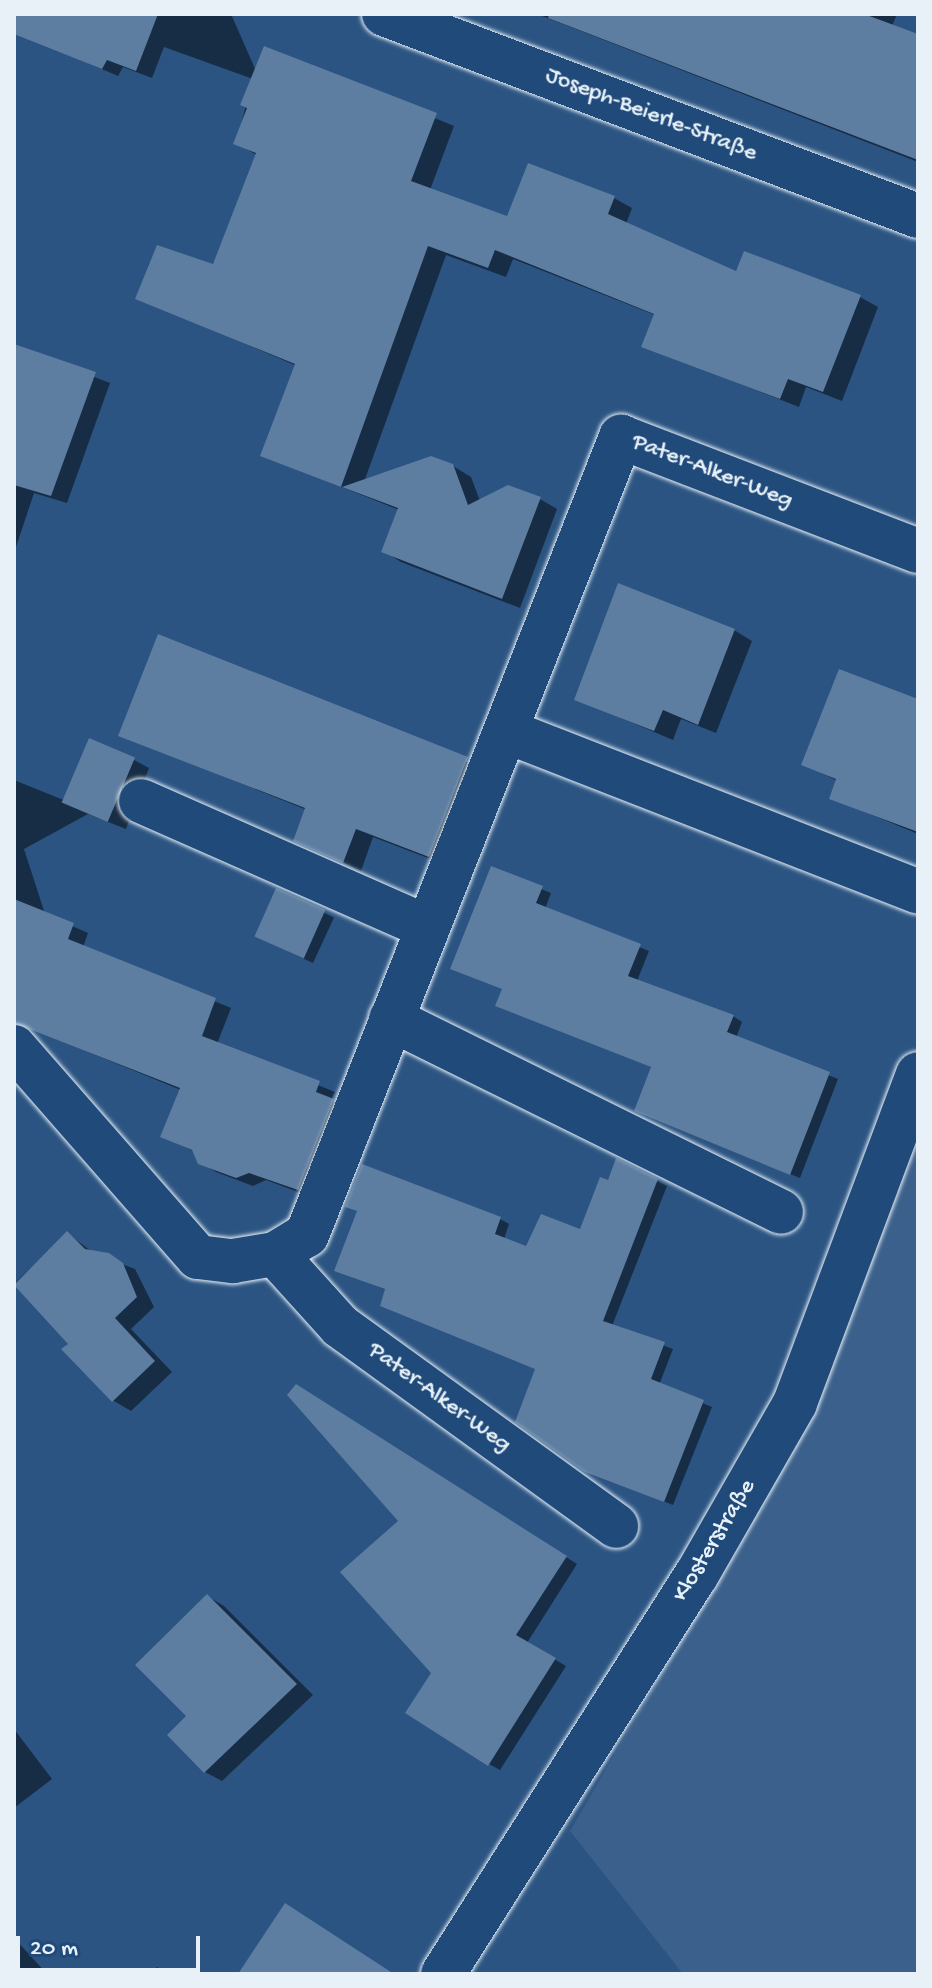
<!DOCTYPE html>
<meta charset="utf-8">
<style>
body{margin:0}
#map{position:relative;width:932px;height:1988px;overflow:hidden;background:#2b5482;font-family:"Gochi Hand",sans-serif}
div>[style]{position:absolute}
.built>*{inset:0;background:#3a608b}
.shadow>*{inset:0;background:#0007;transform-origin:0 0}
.building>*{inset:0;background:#5d7da1;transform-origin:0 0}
.roads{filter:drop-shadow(0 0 2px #e8f1f8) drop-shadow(0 0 2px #e8f1f8)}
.minor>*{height:44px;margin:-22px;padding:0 22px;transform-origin:22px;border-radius:22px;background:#1f4a7a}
span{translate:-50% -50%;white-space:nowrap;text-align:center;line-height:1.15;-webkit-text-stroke:8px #1f4a7a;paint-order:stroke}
.street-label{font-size:24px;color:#e8f1f8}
.frame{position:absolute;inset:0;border:16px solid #e8f1f8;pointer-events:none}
.scale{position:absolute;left:16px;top:1936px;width:184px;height:36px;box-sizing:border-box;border:4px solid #e8f1f8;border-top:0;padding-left:10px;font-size:24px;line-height:28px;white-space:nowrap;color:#e8f1f8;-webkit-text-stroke:6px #1f4a7a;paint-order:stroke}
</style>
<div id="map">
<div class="built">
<i style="clip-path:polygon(918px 1120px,918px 1974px,683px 1974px,570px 1831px,811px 1418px)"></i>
</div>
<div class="shadow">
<i style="clip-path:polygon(41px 14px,231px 14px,256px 71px,265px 48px,454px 126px,430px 190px,508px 219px,614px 198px,632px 208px,626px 224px,737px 274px,745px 253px,860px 297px,878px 307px,842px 401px,806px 387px,799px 407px,643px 346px,655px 315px,513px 259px,506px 277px,446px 255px,364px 482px,453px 466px,471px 477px,480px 501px,540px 499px,557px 509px,520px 608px,401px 562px,384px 551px,399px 510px,262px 455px,297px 366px,138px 298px,214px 266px,257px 155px,236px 143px,253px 79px,164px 47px,152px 78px,123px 67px,118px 76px,32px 39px)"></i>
<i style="clip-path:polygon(537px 14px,897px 14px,892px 26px,918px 36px,918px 162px)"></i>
<i style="clip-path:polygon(14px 346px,110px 383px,67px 503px,34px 493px,14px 553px)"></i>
<i style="clip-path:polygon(734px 630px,752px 641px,716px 733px,681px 719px,673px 740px,576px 699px)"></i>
<i style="clip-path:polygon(159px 637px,484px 769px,446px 865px,373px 837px,361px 871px,296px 840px,307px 810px,121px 735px)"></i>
<i style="clip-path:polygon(918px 701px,918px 834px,831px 798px,838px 781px,803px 764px)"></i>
<i style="clip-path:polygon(134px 760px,149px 768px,126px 829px,88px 814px,24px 849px,45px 914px,88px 933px,83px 947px,231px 1008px,217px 1044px,335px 1092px,331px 1100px,348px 1110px,314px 1198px,266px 1180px,253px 1186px,216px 1172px,200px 1162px,195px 1152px,163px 1137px,181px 1090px,37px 1031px,14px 980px,14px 780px,66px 801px)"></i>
<i style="clip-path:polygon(492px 869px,551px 893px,545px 909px,649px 951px,637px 981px,733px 1016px,742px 1022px,736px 1038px,838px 1079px,800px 1178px,646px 1116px,653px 1068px,504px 989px)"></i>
<i style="left:277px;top:891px;width:63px;height:50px;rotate:25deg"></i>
<i style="clip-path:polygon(618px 1161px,667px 1186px,612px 1326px,673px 1349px,659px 1385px,712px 1407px,673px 1505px,586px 1471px,537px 1369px,387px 1290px,336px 1270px,359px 1212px,347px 1206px,363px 1166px,500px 1219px,509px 1224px,504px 1239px,527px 1248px,581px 1231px)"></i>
<i style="clip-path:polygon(67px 1233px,95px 1254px,135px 1269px,154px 1307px,131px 1329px,172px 1372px,131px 1411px,114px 1401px,64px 1349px,71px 1344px,15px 1283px)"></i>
<i style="clip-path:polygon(308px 1394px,577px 1564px,527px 1643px,566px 1666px,500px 1770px,489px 1764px,433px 1672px,401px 1521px)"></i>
<i style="clip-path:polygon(207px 1596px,224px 1606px,313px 1695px,222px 1781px,205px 1772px,189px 1716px)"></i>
<i style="clip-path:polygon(14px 1729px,52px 1779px,14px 1808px)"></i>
<i style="clip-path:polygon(14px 1939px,16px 1940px,47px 1974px,14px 1974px)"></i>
<i style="clip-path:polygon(157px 1967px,168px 1974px,150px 1974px)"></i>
</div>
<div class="building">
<i style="clip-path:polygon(14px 14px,158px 14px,136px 71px,107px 60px,102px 69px,14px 34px)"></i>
<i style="clip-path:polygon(549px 14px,864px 14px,918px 34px,918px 160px,548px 18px)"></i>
<i style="clip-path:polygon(264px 46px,437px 113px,411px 181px,507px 216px,528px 163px,615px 196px,608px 214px,736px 271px,744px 251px,861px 295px,823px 392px,788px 379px,780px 399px,641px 347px,654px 314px,495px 250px,488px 268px,428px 246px,341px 487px,260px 456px,295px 364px,135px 299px,157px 245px,213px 264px,256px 153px,233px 144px,247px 108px,240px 105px)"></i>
<i style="clip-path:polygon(14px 344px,96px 372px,51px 496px,14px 485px)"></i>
<i style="clip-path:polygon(431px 456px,453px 464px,468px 505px,508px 485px,541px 497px,502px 599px,381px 552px,398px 508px,342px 487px)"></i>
<i style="clip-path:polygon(618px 583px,735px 629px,698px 725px,663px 710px,654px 731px,574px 700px)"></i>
<i style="clip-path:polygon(158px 634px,468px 757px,429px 857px,356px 829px,343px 863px,293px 841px,305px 808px,118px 736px)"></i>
<i style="clip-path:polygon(839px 669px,918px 699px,918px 832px,829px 799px,836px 779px,801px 765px)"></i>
<i style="left:89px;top:738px;width:50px;height:70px;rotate:23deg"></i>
<i style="clip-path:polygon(491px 866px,543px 886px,536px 903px,641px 944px,628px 976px,734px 1015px,727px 1032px,830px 1072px,790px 1175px,634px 1111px,651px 1067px,495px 1006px,502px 989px,450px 969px)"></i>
<i style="left:276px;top:888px;width:54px;height:53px;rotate:24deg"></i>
<i style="clip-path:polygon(14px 899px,74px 923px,68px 939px,216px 998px,202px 1036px,320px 1081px,316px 1092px,334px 1099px,298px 1190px,249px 1173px,236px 1178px,198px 1164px,192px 1150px,160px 1137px,180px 1088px,14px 1023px)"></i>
<i style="clip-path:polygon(616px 1158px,658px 1179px,603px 1321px,665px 1342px,651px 1379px,704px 1400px,664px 1502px,585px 1472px,515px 1422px,535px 1369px,380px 1306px,385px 1289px,334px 1271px,357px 1211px,345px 1207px,362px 1164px,501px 1217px,495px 1234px,526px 1246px,541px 1214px,580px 1229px,600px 1177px,608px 1180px)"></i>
<i style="clip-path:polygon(67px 1231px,85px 1249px,109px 1253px,123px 1263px,137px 1297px,115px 1318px,155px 1361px,112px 1402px,61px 1349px,68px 1344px,14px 1285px)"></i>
<i style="clip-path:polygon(296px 1384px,567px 1556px,516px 1635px,556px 1658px,488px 1766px,405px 1713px,431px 1673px,340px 1572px,398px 1521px,287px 1395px)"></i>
<i style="clip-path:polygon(207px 1594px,297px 1684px,204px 1773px,167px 1735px,186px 1716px,135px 1665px)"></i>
<i style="clip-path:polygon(285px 1903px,394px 1974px,238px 1974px)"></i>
</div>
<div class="roads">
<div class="minor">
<i style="left:384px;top:14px;width:571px;rotate:20.72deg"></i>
<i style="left:506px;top:731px;width:442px;rotate:21.3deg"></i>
<i style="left:141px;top:801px;width:313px;rotate:23.8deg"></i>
<i style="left:391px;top:1019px;width:435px;rotate:26.3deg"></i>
<i style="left:14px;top:1047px;width:279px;rotate:48.8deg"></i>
<i style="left:198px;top:1257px;width:35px;rotate:7deg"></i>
<i style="left:233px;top:1261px;width:43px;rotate:-9.5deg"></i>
<i style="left:275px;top:1254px;width:97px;rotate:47.9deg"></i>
<i style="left:340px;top:1326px;width:341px;rotate:35.9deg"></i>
<i style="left:275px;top:1254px;width:37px;rotate:-31deg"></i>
<i style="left:307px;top:1235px;width:858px;rotate:-68.52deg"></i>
<i style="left:621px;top:437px;width:318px;rotate:21deg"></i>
<i style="left:443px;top:1974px;width:472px;rotate:-57.6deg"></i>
<i style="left:696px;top:1576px;width:199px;rotate:-60.2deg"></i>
<i style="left:795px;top:1403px;width:351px;rotate:-69.5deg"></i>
</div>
</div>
<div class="street-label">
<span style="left:651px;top:115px;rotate:21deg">Joseph-Beierle-Straße</span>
<span style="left:712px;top:472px;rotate:21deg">Pater-Alker-Weg</span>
<span style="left:439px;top:1398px;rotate:36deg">Pater-Alker-Weg</span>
<span style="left:715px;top:1541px;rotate:-59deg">Klosterstraße</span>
</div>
<div class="frame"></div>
<div class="scale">20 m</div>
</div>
